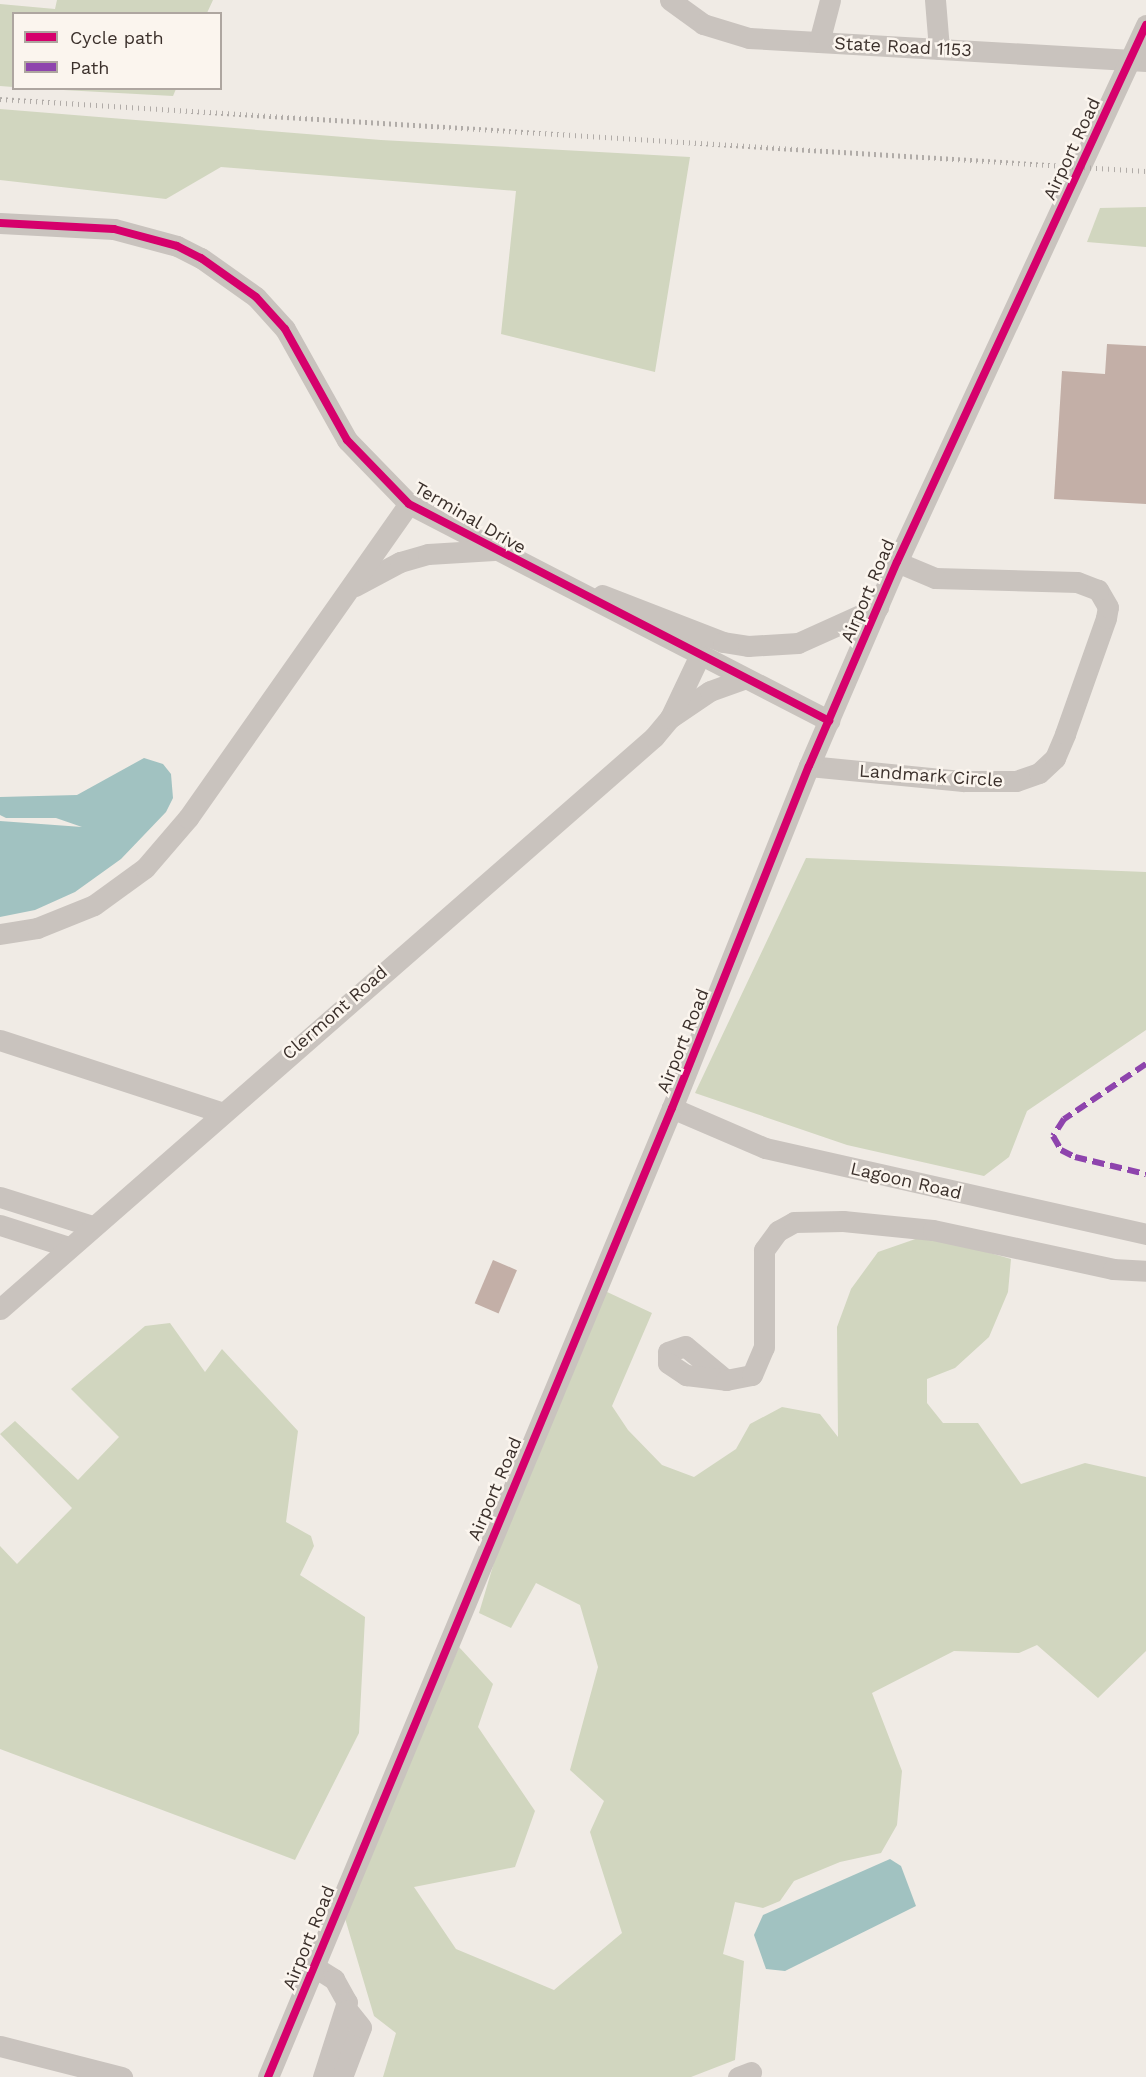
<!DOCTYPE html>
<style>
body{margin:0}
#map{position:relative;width:1146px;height:2077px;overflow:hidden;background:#f0ebe5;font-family:"Work Sans",sans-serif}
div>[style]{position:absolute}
.green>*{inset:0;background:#d1d6bf}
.water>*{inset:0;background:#a1c2c1}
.building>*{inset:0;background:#c3afa7;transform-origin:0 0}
.minor>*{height:21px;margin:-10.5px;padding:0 10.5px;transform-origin:10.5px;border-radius:10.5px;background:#c9c3be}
.rail>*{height:4.5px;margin-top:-2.25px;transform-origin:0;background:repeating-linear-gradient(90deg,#b1aca8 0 1.5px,transparent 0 6px)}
.quiet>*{height:6px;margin-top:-3px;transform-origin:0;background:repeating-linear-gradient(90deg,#8e44ad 0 12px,transparent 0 18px)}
.cycleway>*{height:8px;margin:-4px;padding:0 4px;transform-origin:4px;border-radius:4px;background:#d6006c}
span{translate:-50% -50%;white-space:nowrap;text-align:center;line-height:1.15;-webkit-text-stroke:5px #fbf5ee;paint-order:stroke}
.street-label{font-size:18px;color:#3b302b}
.legend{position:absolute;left:12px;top:12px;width:210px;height:78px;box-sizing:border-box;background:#fbf5ee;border:2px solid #aea6a0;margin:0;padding:8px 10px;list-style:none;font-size:18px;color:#3b302b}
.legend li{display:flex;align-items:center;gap:12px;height:30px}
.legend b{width:30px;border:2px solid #aea6a0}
</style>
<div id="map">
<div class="green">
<i style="clip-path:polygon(57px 0,213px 0,207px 13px,14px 14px,13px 87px,0 86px,0 4px,55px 9px)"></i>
<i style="clip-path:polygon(45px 89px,176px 88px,176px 89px,173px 96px)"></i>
<i style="clip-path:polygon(0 109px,381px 140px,690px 157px,655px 372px,501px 334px,516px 191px,221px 167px,166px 199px,0 180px)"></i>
<i style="clip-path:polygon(1146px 207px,1146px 247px,1087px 242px,1100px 208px)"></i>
<i style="clip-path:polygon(806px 858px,1146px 872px,1146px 1030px,1027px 1111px,1009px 1157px,984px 1176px,847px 1145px,695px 1093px)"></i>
<i style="clip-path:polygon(927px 1235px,1011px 1259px,1008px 1292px,989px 1337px,955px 1368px,927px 1379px,927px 1403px,943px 1423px,978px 1423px,1021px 1484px,1085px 1463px,1146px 1477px,1146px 1651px,1098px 1698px,1037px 1645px,1019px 1653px,954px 1651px,872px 1693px,902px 1771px,897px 1825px,881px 1853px,840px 1862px,794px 1881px,780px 1901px,763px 1908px,735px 1902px,723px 1954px,744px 1961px,735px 2060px,691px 2077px,383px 2077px,396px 2033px,374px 2016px,344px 1915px,459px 1647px,493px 1684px,478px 1727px,535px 1811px,515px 1867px,414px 1887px,456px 1949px,554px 1990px,622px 1933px,590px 1832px,604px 1801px,570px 1770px,598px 1667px,580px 1605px,536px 1583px,511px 1628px,479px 1613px,498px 1549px,605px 1291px,652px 1313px,612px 1406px,628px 1430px,662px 1465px,694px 1477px,736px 1449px,750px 1424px,782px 1407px,820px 1414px,838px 1437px,837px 1327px,851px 1289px,878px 1252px)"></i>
<i style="clip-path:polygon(170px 1323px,205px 1372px,222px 1349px,298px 1431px,286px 1522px,311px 1536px,314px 1546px,300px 1575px,365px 1617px,359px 1733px,295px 1860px,0 1749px,0 1546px,17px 1564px,72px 1508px,0 1434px,15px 1421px,78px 1480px,119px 1437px,71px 1389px,145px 1326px)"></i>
</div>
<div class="water">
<i style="clip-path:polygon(144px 758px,163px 764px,171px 774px,173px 798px,166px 812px,121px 859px,75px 892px,35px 910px,0 917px,0 821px,82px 827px,56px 818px,6px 818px,0 815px,0 797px,77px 795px)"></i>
<i style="clip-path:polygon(890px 1859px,901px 1866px,916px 1906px,785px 1971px,766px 1969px,754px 1935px,763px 1915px)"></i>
</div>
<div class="building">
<i style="clip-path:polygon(1107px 344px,1146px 346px,1146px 504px,1054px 499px,1062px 371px,1105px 374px)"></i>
<i style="left:493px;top:1260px;width:26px;height:47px;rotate:23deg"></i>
</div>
<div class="minor">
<i style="left:670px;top:0;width:41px;rotate:36deg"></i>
<i style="left:703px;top:24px;width:48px;rotate:16.9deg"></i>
<i style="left:749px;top:38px;width:398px;rotate:3.3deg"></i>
<i style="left:935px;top:0;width:49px;rotate:85.3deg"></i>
<i style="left:819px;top:42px;width:43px;rotate:-75.3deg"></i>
<i style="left:0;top:223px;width:114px;rotate:3deg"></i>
<i style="left:114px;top:229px;width:65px;rotate:15.1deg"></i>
<i style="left:177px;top:246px;width:27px;rotate:27deg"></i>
<i style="left:201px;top:258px;width:67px;rotate:35.3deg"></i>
<i style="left:256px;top:297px;width:43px;rotate:47.8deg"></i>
<i style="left:285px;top:329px;width:127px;rotate:60.8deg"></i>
<i style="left:347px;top:440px;width:89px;rotate:45.9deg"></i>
<i style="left:409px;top:504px;width:473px;rotate:27.3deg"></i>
<i style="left:355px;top:586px;width:51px;rotate:-28.1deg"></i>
<i style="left:400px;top:562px;width:29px;rotate:-16deg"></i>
<i style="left:428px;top:554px;width:66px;rotate:-3.5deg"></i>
<i style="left:602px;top:595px;width:130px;rotate:21.2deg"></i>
<i style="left:723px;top:642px;width:25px;rotate:9deg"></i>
<i style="left:748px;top:646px;width:50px;rotate:-3.4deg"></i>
<i style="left:798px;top:643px;width:88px;rotate:-24.2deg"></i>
<i style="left:670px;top:718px;width:48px;rotate:-34deg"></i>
<i style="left:710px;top:691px;width:35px;rotate:-20deg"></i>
<i style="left:809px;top:766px;width:155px;rotate:5.6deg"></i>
<i style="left:963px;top:781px;width:53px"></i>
<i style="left:1016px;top:781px;width:24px;rotate:-19deg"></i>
<i style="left:1039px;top:773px;width:22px;rotate:-43deg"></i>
<i style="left:1055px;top:758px;width:26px;rotate:-67deg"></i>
<i style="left:1065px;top:734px;width:123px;rotate:-70.5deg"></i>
<i style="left:1106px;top:618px;width:11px;rotate:-80deg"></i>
<i style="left:1108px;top:607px;width:20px;rotate:-120deg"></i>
<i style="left:1098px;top:590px;width:22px;rotate:-159deg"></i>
<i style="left:1077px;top:582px;width:142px;rotate:-178.4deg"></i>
<i style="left:935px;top:578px;width:41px;rotate:-157.2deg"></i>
<i style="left:0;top:934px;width:37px;rotate:-9deg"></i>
<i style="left:37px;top:928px;width:61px;rotate:-22deg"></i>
<i style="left:94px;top:905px;width:63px;rotate:-36deg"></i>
<i style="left:145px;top:868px;width:66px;rotate:-49.3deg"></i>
<i style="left:188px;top:818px;width:384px;rotate:-54.9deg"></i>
<i style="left:0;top:1040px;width:235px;rotate:18.1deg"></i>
<i style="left:672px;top:1108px;width:101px;rotate:23.3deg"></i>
<i style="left:765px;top:1148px;width:391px;rotate:12.7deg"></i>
<i style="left:0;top:1197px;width:96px;rotate:17.5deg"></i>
<i style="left:0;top:1225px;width:72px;rotate:17.7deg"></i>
<i style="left:0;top:1309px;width:869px;rotate:-41.17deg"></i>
<i style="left:654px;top:737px;width:25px;rotate:-50deg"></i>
<i style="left:670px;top:718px;width:68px;rotate:-64.6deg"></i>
<i style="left:726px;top:1380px;width:53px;rotate:-140.3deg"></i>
<i style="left:685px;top:1346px;width:18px;rotate:161deg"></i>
<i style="left:668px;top:1352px;width:11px;rotate:90deg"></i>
<i style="left:668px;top:1363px;width:22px;rotate:34deg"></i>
<i style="left:686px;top:1375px;width:40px;rotate:7.1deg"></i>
<i style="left:726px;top:1380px;width:26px;rotate:-11deg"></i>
<i style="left:752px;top:1375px;width:30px;rotate:-67deg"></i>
<i style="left:764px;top:1347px;width:97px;rotate:-90deg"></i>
<i style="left:764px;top:1250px;width:24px;rotate:-54deg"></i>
<i style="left:778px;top:1231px;width:18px;rotate:-29deg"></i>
<i style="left:794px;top:1222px;width:49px;rotate:-1.2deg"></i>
<i style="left:843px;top:1221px;width:90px;rotate:5.7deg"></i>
<i style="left:933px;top:1230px;width:184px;rotate:12.2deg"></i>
<i style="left:1113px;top:1269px;width:33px;rotate:3deg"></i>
<i style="left:313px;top:1966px;width:25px;rotate:32deg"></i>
<i style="left:334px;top:1979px;width:26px;rotate:61deg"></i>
<i style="left:347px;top:2002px;width:79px;rotate:107.7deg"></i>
<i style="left:0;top:2046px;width:126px;rotate:14.3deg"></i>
<i style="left:268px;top:2077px;width:1050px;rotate:-67.37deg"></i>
<i style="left:672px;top:1108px;width:368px;rotate:-68.2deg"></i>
<i style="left:809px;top:766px;width:222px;rotate:-66.7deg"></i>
<i style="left:897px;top:562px;width:592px;rotate:-65.12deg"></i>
<i style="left:342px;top:2077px;width:53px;rotate:-69.2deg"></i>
<i style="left:361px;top:2027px;width:22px;rotate:-129deg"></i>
<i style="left:738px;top:2077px;width:14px;rotate:-21deg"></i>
</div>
<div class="rail">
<i style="left:0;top:99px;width:1148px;rotate:3.6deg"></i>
</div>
<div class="quiet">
<i style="left:1146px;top:1064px;width:99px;rotate:146.1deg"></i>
<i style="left:1064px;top:1119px;width:20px;rotate:123deg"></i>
<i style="left:1053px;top:1136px;width:16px;rotate:60deg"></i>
<i style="left:1061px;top:1150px;width:16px;rotate:27deg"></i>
<i style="left:1075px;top:1157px;width:73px;rotate:13.5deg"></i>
</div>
<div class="cycleway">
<i style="left:0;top:223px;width:114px;rotate:3deg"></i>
<i style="left:114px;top:229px;width:65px;rotate:15.1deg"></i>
<i style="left:177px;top:246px;width:27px;rotate:27deg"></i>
<i style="left:201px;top:258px;width:67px;rotate:35.3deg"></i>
<i style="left:256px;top:297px;width:43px;rotate:47.8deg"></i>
<i style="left:285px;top:329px;width:127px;rotate:60.8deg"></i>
<i style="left:347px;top:440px;width:89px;rotate:45.9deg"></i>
<i style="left:409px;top:504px;width:473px;rotate:27.3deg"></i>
<i style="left:268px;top:2077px;width:1050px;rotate:-67.37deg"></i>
<i style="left:672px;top:1108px;width:368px;rotate:-68.2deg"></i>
<i style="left:809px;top:766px;width:222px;rotate:-66.7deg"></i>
<i style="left:897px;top:562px;width:592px;rotate:-65.12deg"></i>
</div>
<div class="street-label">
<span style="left:903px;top:47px;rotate:3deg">State Road 1153</span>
<span style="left:1072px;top:149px;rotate:-65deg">Airport Road</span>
<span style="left:470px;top:518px;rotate:30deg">Terminal Drive</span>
<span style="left:868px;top:591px;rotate:-67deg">Airport Road</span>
<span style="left:931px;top:776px;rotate:4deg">Landmark Circle</span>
<span style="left:335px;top:1013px;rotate:-41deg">Clermont Road</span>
<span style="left:683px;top:1041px;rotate:-68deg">Airport Road</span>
<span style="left:906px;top:1181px;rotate:13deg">Lagoon Road</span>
<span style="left:495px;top:1489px;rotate:-67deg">Airport Road</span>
<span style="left:309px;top:1938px;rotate:-68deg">Airport Road</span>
</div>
<ul class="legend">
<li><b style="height:8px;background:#d6006c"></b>Cycle path</li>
<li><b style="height:8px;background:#8e44ad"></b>Path</li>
</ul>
</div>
